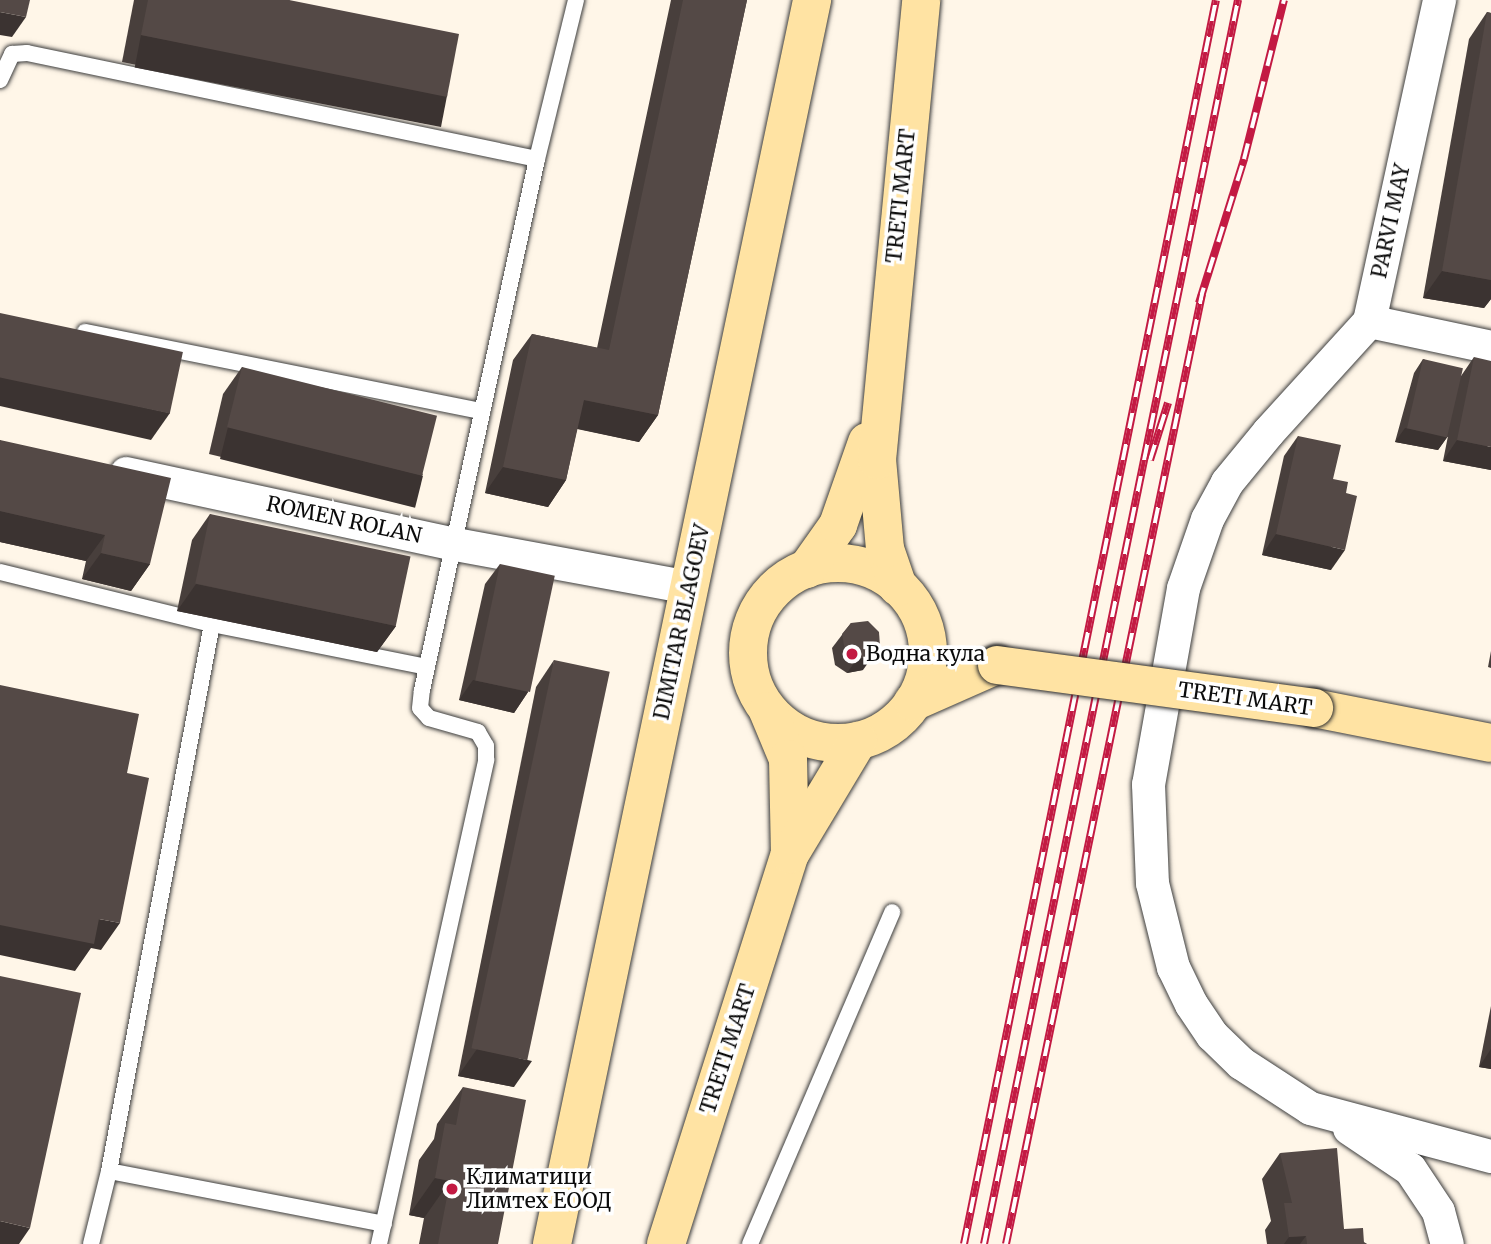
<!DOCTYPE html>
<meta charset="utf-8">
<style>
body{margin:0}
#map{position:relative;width:1491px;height:1244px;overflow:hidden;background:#fff6e8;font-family:Merriweather,serif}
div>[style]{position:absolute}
.roads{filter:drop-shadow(0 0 2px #3e3e3e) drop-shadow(0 0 2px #3e3e3e)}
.lane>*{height:16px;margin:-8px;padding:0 8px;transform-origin:8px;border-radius:8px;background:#fff}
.street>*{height:33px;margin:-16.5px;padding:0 16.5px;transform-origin:16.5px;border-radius:16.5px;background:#fff}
.secondary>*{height:38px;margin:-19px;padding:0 19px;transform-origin:19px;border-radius:19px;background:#ffe3a3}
.secondary>.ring{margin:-19px;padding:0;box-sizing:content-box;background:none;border:38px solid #ffe3a3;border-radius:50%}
.rail>*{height:8px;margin-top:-4px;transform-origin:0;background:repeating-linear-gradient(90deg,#fff 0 16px,#c31a43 0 32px);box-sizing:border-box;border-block:2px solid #c31a43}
.bridges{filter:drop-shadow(0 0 2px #2d2d2d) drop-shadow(0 0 2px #2d2d2d)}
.secondary-bridge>*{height:38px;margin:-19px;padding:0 19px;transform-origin:19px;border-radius:19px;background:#ffe3a3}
.wall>*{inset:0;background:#483f3c}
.shaded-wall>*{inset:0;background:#3b3331;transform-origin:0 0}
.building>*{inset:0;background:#544946;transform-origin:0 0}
.dots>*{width:19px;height:19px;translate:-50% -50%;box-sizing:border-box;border:4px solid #fff;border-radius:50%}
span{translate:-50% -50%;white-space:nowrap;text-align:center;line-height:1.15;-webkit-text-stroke:7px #fff;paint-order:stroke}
.street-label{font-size:21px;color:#0b0b0b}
.poi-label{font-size:21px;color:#0b0b0b}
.left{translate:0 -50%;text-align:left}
</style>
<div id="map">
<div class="roads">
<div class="lane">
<i style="left:0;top:80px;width:29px;rotate:-65deg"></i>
<i style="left:12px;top:54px;width:15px;rotate:-4deg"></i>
<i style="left:27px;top:53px;width:521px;rotate:11.74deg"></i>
<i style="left:85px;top:332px;width:405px;rotate:11.3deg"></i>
<i style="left:0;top:572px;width:218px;rotate:13.8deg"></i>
<i style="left:212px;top:624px;width:219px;rotate:11.3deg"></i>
<i style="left:109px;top:1171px;width:280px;rotate:10.9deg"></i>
<i style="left:91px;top:1244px;width:75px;rotate:-76.1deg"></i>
<i style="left:109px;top:1171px;width:557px;rotate:-79.34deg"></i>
<i style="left:379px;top:1244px;width:496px;rotate:-77.5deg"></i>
<i style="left:486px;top:760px;width:14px;rotate:-90deg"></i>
<i style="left:486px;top:746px;width:16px;rotate:-120deg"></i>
<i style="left:478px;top:732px;width:51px;rotate:-164.1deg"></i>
<i style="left:429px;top:718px;width:13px;rotate:-132deg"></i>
<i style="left:420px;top:708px;width:18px;rotate:-84deg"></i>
<i style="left:422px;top:690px;width:543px;rotate:-77.78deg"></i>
<i style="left:537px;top:159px;width:164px;rotate:-76.2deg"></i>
<i style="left:750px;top:1244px;width:361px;rotate:-66.8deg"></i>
</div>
<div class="street">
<i style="left:1369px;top:321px;width:150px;rotate:132.3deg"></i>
<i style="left:1268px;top:432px;width:65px;rotate:129.4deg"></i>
<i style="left:1227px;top:482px;width:42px;rotate:118.4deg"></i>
<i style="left:1207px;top:519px;width:73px;rotate:109.2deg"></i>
<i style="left:1183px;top:588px;width:199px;rotate:100.1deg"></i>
<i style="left:1148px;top:784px;width:99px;rotate:87.7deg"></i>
<i style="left:1152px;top:883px;width:87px;rotate:76deg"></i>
<i style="left:1173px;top:967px;width:41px;rotate:64.1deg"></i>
<i style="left:1191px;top:1004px;width:37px;rotate:56deg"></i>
<i style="left:1212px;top:1035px;width:40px;rotate:44deg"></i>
<i style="left:1241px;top:1063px;width:82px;rotate:33.1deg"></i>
<i style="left:1310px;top:1108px;width:187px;rotate:14.9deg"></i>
<i style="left:1369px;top:321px;width:329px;rotate:-77.7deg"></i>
<i style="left:1369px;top:321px;width:125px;rotate:12deg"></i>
<i style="left:126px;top:473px;width:337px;rotate:12.2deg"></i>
<i style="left:455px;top:544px;width:238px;rotate:10.4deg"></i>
<i style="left:1349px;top:1128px;width:73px;rotate:33.9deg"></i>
<i style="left:1410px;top:1169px;width:50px;rotate:56.3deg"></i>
<i style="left:1438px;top:1211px;width:34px;rotate:75deg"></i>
</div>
<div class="secondary">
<i class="ring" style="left:748px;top:563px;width:142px;height:142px"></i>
<i style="left:807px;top:569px;width:54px;rotate:-54.8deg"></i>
<i style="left:838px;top:525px;width:88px;rotate:-70.7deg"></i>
<i style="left:898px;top:587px;width:40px;rotate:-108.9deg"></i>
<i style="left:885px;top:549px;width:89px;rotate:-95.1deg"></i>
<i style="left:877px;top:460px;width:462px;rotate:-84.5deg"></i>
<i style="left:913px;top:702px;width:92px;rotate:-23.8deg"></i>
<i style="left:1314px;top:708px;width:180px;rotate:11.2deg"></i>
<i style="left:768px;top:711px;width:52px;rotate:67.4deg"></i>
<i style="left:788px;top:759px;width:92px;rotate:88.8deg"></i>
<i style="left:552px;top:1244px;width:1271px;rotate:-78.19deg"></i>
<i style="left:666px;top:1244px;width:409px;rotate:-72.4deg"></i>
<i style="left:790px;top:854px;width:132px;rotate:-59deg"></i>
</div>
</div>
<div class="rail">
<i style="left:1199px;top:303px;width:151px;rotate:-72.6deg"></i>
<i style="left:1244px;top:159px;width:164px;rotate:-75.9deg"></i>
<i style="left:1150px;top:460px;width:60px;rotate:-72.5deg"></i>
<i style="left:964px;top:1244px;width:1269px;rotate:-78.55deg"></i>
<i style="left:984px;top:1244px;width:1270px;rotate:-78.46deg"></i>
<i style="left:1006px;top:1244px;width:970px;rotate:-78.34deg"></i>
</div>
<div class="bridges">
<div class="secondary-bridge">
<i style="left:997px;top:665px;width:320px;rotate:7.7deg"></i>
</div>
</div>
<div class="wall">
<i style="clip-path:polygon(134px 0,289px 0,428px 124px,122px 62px)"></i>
<i style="clip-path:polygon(671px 0,747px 0,658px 415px,639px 442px,577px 429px,566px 480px,548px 507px,485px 493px,513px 360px,532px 334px,597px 348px)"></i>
<i style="clip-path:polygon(1487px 12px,1491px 13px,1491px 299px,1484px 308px,1423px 298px,1469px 39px)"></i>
<i style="clip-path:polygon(1474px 357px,1491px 470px,1443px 461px,1448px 436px,1438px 450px,1395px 442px,1414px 373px,1423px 359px,1461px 376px)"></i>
<i style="clip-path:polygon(242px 367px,423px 474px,404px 501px,209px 454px,223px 394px)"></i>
<i style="clip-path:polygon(1298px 436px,1333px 479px,1331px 570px,1262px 555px,1284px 456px)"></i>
<i style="clip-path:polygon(0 440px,150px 564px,131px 591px,82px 579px,86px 561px,0 542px)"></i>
<i style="clip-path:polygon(210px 514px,396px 626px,377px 652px,177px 611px,192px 540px)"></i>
<i style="clip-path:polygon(500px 564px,528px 692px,514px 713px,459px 700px,485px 584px)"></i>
<i style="clip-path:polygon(851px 623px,863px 670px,847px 673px,835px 665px,832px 648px)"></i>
<i style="clip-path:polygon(1491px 651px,1491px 668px,1488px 667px)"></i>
<i style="clip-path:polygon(554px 660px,514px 1087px,458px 1076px,536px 687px)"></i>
<i style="clip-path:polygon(1491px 1006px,1491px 1069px,1479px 1067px)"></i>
<i style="clip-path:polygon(463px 1087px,498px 1244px,419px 1244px,424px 1218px,409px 1215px,419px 1160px,434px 1139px,437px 1124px)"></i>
<i style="clip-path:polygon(1280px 1153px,1344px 1229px,1367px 1244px,1267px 1244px,1265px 1230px,1271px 1221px,1262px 1179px)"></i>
</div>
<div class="shaded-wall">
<i style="clip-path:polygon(0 12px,26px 17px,12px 37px,0 35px)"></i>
<i style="left:141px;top:35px;width:312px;height:33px;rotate:11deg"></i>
<i style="clip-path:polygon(1442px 271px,1491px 280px,1491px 299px,1484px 308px,1423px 298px)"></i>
<i style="clip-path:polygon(0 376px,170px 413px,151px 440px,0 406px)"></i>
<i style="clip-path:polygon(584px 400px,658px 415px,639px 442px,565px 426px)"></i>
<i style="left:228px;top:427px;width:201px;height:33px;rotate:14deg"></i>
<i style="clip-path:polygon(1405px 428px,1448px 436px,1438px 450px,1395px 442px)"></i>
<i style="clip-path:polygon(1457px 440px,1491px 447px,1491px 470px,1443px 461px)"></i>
<i style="clip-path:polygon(503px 467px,566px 480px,548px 507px,485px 493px)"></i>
<i style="clip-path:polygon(0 511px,105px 535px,86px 561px,0 542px)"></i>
<i style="clip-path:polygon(1276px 534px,1345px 550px,1331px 570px,1262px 555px)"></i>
<i style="clip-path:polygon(101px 553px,150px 564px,131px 591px,82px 579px)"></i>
<i style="clip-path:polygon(196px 584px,396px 626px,377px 652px,177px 611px)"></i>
<i style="clip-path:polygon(880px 646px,863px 670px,847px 673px,857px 659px)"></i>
<i style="clip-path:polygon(473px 680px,528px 692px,514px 713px,459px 700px)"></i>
<i style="clip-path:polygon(99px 919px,120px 923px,101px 950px,91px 948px,75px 971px,0 955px,0 925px)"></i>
<i style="clip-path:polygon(477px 1049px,532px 1061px,514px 1087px,458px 1076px)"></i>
<i style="clip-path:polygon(1491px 1049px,1491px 1069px,1479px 1067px)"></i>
<i style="clip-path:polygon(435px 1178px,450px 1181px,424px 1218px,409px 1215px)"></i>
<i style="clip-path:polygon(0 1221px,30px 1228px,19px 1244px,0 1244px)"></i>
<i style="clip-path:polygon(1306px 1236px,1300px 1244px,1284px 1244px,1289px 1237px)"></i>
</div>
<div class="building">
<i style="clip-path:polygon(0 0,30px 0,26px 17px,0 12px)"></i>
<i style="clip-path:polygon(148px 0,289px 0,459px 34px,447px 97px,141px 35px)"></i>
<i style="clip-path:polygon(683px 0,747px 0,658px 415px,584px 400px,566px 480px,503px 467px,532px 334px,609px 350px)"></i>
<i style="clip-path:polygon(1487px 12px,1491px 13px,1491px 280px,1442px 271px)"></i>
<i style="left:0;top:313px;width:187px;height:63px;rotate:12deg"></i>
<i style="clip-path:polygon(1474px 357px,1491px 361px,1491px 447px,1457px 440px)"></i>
<i style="left:1423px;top:359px;width:41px;height:71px;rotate:13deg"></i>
<i style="left:242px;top:367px;width:201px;height:62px;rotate:14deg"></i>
<i style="clip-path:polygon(1298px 436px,1341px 445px,1333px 479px,1348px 482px,1346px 493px,1357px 496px,1345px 550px,1276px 534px)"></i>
<i style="clip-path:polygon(0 440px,171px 478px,150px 564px,101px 553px,105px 535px,0 511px)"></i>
<i style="left:210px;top:514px;width:205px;height:71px;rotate:12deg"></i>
<i style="left:500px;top:564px;width:56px;height:119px;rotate:12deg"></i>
<i style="clip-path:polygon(868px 621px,879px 632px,880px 646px,872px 656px,857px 659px,845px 651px,842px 634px,851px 623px)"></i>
<i style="left:554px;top:660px;width:57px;height:397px;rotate:12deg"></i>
<i style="clip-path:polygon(0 685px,139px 714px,127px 773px,149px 778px,120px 923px,99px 919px,94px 944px,0 925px)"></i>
<i style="clip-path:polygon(0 976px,81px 993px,30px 1228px,0 1221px)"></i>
<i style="clip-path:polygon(463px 1087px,526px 1100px,498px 1244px,438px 1244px,450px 1181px,435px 1178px,445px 1123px,456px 1125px)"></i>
<i style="clip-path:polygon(1337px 1148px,1344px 1229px,1363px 1228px,1364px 1243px,1367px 1244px,1307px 1244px,1306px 1236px,1289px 1237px,1284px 1203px,1292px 1203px,1280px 1153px)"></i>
</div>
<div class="dots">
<i style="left:852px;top:654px;background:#c31a43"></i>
<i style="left:452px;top:1189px;background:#c31a43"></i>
</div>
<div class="street-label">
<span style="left:901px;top:196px;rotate:-84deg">TRETI MART</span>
<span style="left:1391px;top:221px;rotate:-78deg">PARVI MAY</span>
<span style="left:344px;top:520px;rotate:12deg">ROMEN ROLAN</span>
<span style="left:682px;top:622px;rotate:-78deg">DIMITAR BLAGOEV</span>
<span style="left:1245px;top:699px;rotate:8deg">TRETI MART</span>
<span style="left:728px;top:1049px;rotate:-72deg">TRETI MART</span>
</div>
<div class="poi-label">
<span class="left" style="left:866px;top:654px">Водна кула</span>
<span class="left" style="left:466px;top:1189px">Климатици<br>Лимтех ЕООД</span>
</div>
</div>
